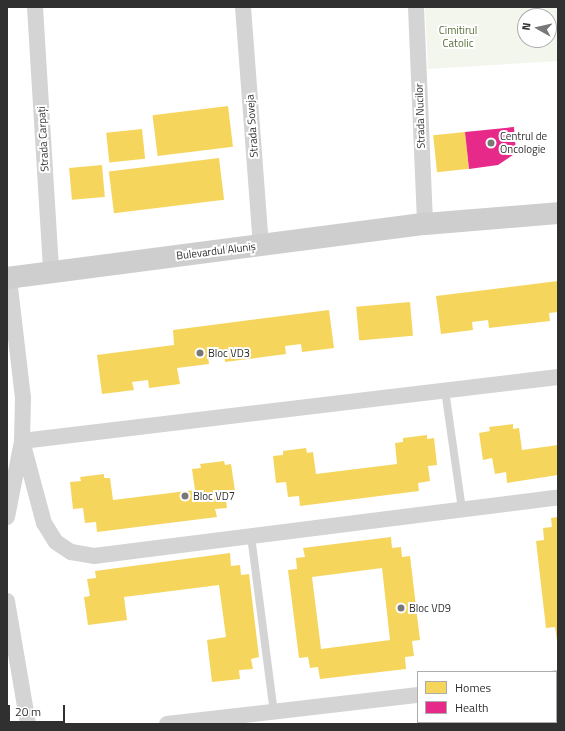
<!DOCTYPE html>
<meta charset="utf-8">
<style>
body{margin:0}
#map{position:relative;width:565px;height:731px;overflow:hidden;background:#fff;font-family:"Titillium Web",sans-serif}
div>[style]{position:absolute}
.green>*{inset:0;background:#f2f6ec}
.homes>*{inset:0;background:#f6d55c;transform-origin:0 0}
.health>*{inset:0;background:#e7298a}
.service>*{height:8px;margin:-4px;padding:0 4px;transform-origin:4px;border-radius:4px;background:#d4d4d4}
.minor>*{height:16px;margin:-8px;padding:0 8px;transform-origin:8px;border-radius:8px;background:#d4d4d4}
.secondary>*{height:22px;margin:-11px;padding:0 11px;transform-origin:11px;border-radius:11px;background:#cecece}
.dots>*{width:11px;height:11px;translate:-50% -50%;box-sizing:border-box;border:2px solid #fff;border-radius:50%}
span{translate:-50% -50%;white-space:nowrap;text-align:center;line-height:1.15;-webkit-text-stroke:4px #fff;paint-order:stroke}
.park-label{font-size:11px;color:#587039}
.street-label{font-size:11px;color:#303030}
.poi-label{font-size:11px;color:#303030}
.left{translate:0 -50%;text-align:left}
.frame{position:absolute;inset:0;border:8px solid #303030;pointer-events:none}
.legend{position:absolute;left:417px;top:671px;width:140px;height:52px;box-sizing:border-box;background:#fff;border:1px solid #acacac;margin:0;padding:5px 7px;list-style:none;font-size:12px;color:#303030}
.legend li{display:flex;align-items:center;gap:8px;height:20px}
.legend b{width:20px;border:1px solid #acacac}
.north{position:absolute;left:517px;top:8px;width:40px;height:40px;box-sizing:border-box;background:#fff;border:1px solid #acacac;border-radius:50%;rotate:278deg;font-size:11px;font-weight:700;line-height:16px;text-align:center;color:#303030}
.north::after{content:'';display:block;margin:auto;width:14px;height:18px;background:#787878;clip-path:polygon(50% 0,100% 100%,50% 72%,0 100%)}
.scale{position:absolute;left:8px;top:705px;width:57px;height:18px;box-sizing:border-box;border:2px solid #303030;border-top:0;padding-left:5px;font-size:12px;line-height:14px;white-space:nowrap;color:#303030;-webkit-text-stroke:3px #fff;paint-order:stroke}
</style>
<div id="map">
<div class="green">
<i style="clip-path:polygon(evenodd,425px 7px,558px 7px,558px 61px,428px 69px,425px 7px,525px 16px,549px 16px,549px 40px,525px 40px,525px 16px)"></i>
</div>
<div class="homes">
<i style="left:228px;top:106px;width:41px;height:76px;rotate:83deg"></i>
<i style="left:142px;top:129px;width:30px;height:36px;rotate:84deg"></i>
<i style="left:465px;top:132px;width:37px;height:32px;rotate:84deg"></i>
<i style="left:219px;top:158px;width:42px;height:111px;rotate:83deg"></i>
<i style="left:102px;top:165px;width:32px;height:33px;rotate:85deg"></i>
<i style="clip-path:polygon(558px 281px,558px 312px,549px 313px,550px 321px,489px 328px,488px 320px,472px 322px,473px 330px,441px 334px,436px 296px)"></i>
<i style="left:410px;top:302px;width:34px;height:54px;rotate:85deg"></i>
<i style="clip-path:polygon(329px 310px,334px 348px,302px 352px,301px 344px,285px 346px,286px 354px,225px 362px,224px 353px,208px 356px,209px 364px,177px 368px,180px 384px,149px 388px,148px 380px,132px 382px,134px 390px,102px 394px,97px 355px,174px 345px,173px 330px)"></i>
<i style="clip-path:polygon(513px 424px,513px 429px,519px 428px,522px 450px,558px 445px,558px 475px,507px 483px,506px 472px,495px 474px,492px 458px,483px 460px,479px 433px,490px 431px,489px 427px)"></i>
<i style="clip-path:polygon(427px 435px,427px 439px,434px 438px,437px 465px,428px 466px,430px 481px,418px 483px,419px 491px,300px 506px,299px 496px,288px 497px,286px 482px,276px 483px,273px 456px,283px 455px,283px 451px,306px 448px,307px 453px,313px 452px,316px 474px,397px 464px,395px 443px,403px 442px,403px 438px)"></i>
<i style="clip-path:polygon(224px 461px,225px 465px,231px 464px,235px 491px,225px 492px,227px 508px,215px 509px,217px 517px,97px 532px,96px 522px,85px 523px,83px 508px,73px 509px,70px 482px,81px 481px,80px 477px,104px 474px,104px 478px,110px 478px,113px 500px,195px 490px,192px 469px,201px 468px,200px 464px)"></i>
<i style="clip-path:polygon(558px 517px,558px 640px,557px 641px,555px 627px,546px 628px,536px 541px,544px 540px,543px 528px,552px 527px,551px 518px)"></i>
<i style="clip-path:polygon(evenodd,391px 537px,392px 548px,401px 547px,402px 557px,410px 556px,420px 640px,412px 641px,414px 656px,405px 657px,406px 669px,320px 679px,318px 667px,310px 668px,308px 657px,299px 658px,288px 570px,297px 569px,296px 558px,305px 557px,303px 548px,391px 537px,382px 568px,390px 640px,321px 649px,312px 577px,382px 568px)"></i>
<i style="clip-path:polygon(230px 553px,231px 566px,240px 565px,241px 575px,249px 574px,259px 657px,251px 659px,253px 669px,239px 670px,240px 679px,212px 682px,207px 640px,226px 637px,219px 585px,124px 597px,127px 620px,88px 625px,84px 597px,90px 596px,87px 579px,96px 578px,95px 571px)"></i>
</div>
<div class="health">
<i style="clip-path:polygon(514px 127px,516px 153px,498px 165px,469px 169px,465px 132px)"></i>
</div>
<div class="service">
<i style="left:445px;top:390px;width:120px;rotate:81.9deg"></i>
<i style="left:251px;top:536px;width:177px;rotate:82.6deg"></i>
</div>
<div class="minor">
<i style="left:35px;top:7px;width:265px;rotate:86.5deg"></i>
<i style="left:243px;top:7px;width:239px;rotate:85.7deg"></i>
<i style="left:416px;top:7px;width:217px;rotate:87.6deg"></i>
<i style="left:22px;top:441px;width:85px;rotate:75deg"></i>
<i style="left:44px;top:523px;width:22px;rotate:58deg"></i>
<i style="left:56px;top:542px;width:18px;rotate:34deg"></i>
<i style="left:71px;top:552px;width:23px;rotate:10deg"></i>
<i style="left:94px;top:556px;width:468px;rotate:-7.2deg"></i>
<i style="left:22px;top:441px;width:540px;rotate:-6.81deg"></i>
<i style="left:7px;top:517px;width:77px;rotate:-78.8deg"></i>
<i style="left:22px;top:441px;width:43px;rotate:-88.7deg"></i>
<i style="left:23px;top:398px;width:121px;rotate:-96.7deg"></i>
<i style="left:7px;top:601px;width:125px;rotate:80.3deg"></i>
<i style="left:556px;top:678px;width:2px"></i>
<i style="left:167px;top:724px;width:253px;rotate:-6.6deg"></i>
</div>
<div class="secondary">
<i style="left:7px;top:278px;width:421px;rotate:-7.4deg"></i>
<i style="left:425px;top:224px;width:133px;rotate:-4.7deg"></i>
</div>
<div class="dots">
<i style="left:491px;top:143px;background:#787878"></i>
<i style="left:200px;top:353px;background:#787878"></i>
<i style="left:185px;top:496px;background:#787878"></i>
<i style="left:401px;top:608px;background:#787878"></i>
</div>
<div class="park-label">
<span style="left:458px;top:37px">Cimitirul<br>Catolic</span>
</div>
<div class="street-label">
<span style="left:420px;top:116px;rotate:-92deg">Strada Nucilor</span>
<span style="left:252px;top:126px;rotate:-94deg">Strada Soveja</span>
<span style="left:43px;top:139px;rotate:-93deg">Strada Carpați</span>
<span style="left:216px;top:251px;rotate:-7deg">Bulevardul Aluniș</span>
</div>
<div class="poi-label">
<span class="left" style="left:500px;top:143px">Centrul de<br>Oncologie</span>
<span class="left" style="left:208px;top:353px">Bloc VD3</span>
<span class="left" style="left:193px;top:496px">Bloc VD7</span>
<span class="left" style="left:409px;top:608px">Bloc VD9</span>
</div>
<div class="frame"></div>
<ul class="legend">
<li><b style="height:11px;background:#f6d55c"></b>Homes</li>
<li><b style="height:11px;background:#e7298a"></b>Health</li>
</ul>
<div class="north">N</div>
<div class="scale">20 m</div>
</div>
